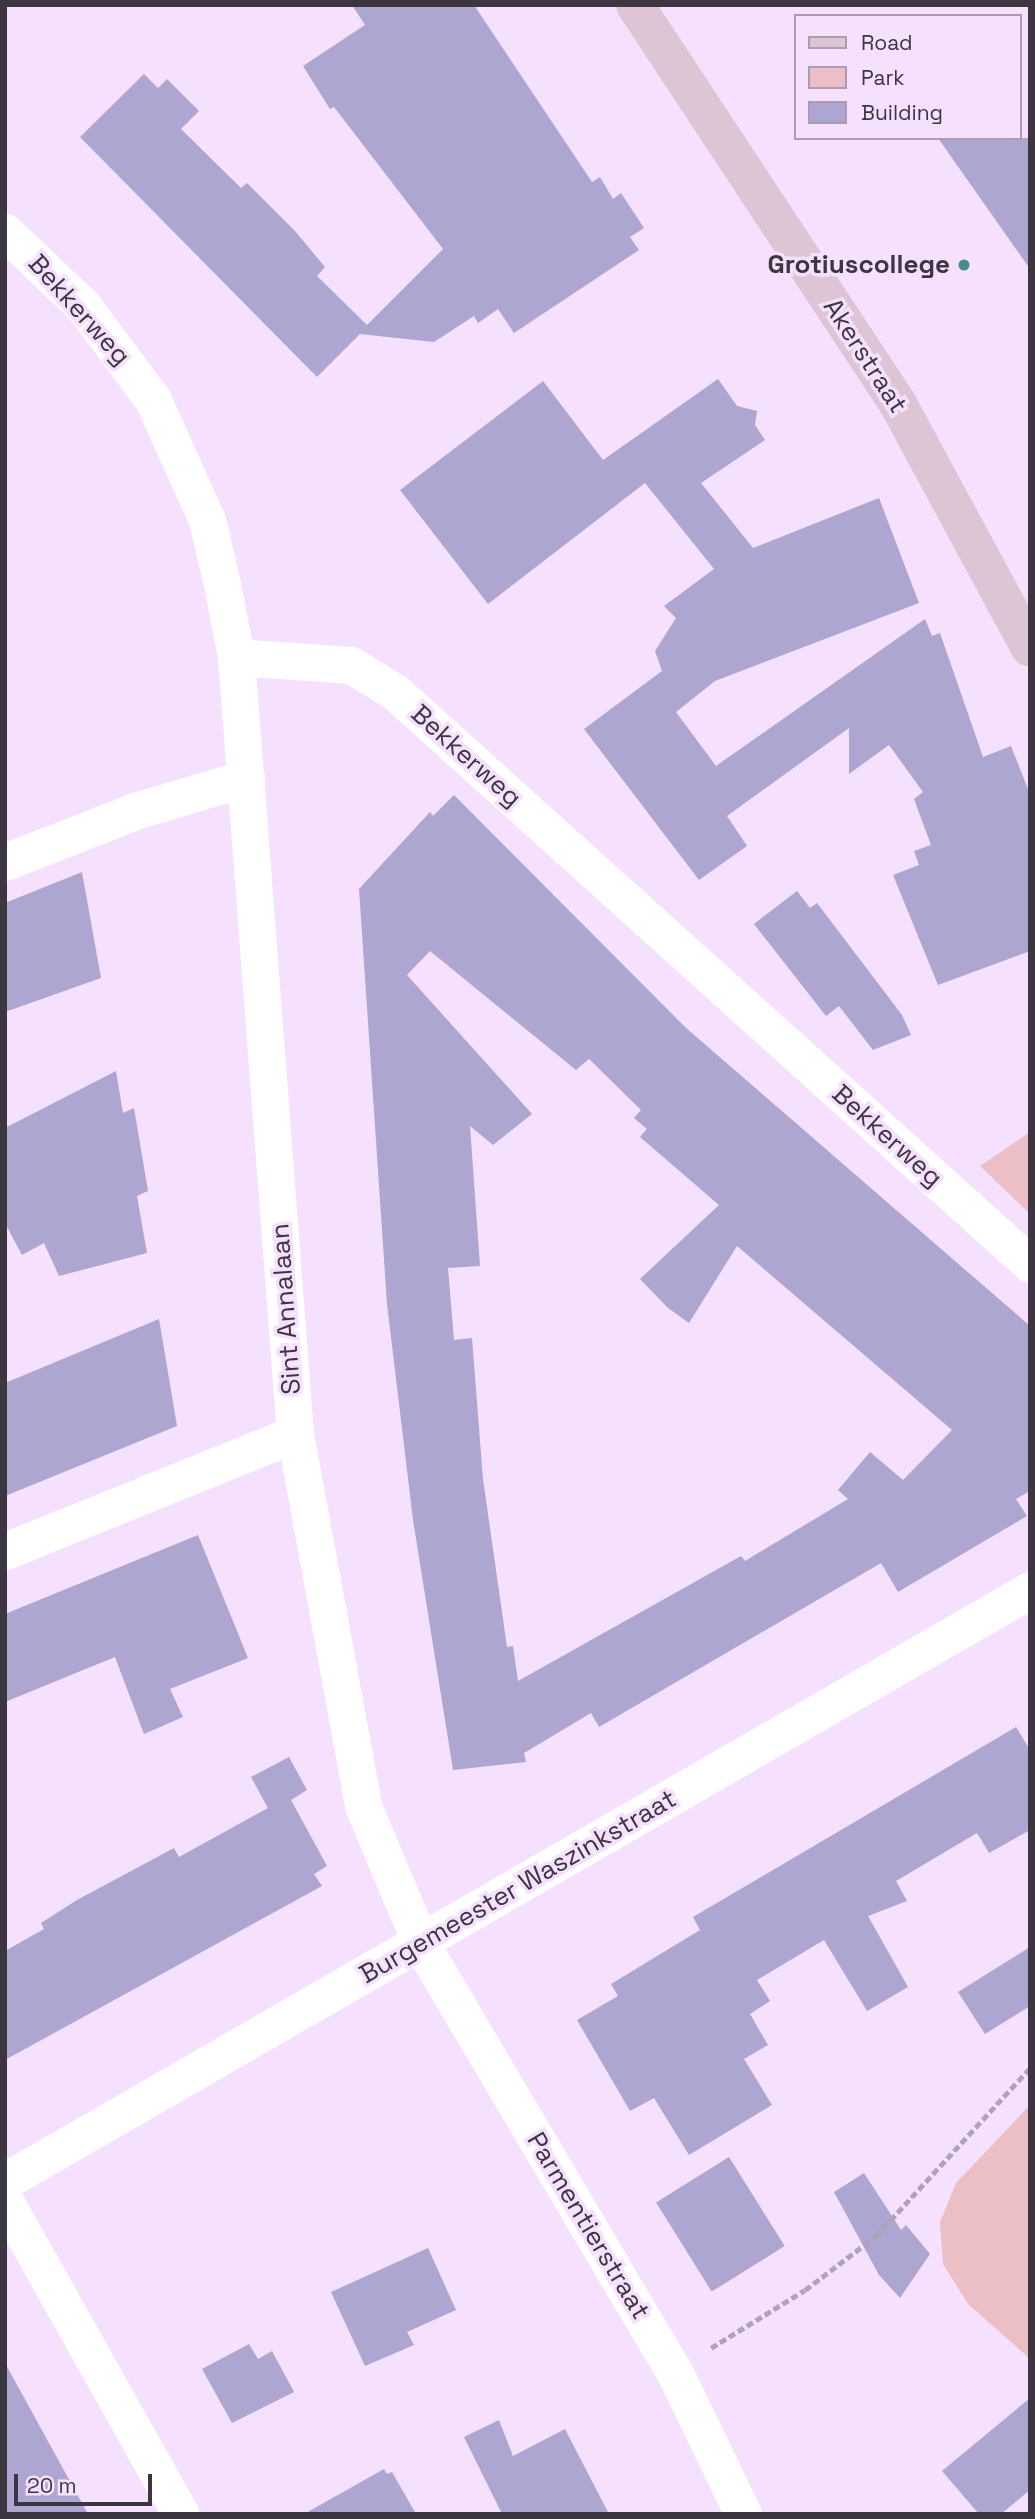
<!DOCTYPE html>
<style>
body{margin:0}
#map{position:relative;width:1035px;height:2519px;overflow:hidden;background:#f5e1fd;font-family:"Space Grotesk",sans-serif}
div>[style]{position:absolute}
.green>*{inset:0;background:#ecbfc7}
.building>*{inset:0;background:#aca6d0;transform-origin:0 0}
.path>*{height:4.5px;margin-top:-2.25px;transform-origin:0;background:repeating-linear-gradient(90deg,#b1a2b7 0 7px,transparent 0 10.5px)}
.street>*{height:37px;margin:-18.5px;padding:0 18.5px;transform-origin:18.5px;border-radius:18.5px;background:#fff}
.secondary>*{height:38px;margin:-19px;padding:0 19px;transform-origin:19px;border-radius:19px;background:#ddc5d5}
.dots>*{width:19px;height:19px;translate:-50% -50%;box-sizing:border-box;border:4px solid #f5e1fd;border-radius:50%}
span{translate:-50% -50%;white-space:nowrap;text-align:center;line-height:1.15;-webkit-text-stroke:7px #f5e1fd;paint-order:stroke}
.poi-label{font-size:26px;color:#3d3540;font-weight:700}
.right{translate:-100% -50%;text-align:right}
.street-label{font-size:26px;color:#3d3540}
.frame{position:absolute;inset:0;border:7px solid #3d3540;pointer-events:none}
.legend{position:absolute;left:794px;top:14px;width:228px;height:126px;box-sizing:border-box;background:#f5e1fd;border:2px solid #ab9cb1;margin:0;padding:9px 12px;list-style:none;font-size:21px;color:#3d3540}
.legend li{display:flex;align-items:center;gap:14px;height:35px}
.legend b{width:35px;border:2px solid #ab9cb1}
.scale{position:absolute;left:14px;top:2474px;width:138px;height:32px;box-sizing:border-box;border:4px solid #3d3540;border-top:0;padding-left:9px;font-size:21px;line-height:24px;white-space:nowrap;color:#3d3540;-webkit-text-stroke:5px #f5e1fd;paint-order:stroke}
</style>
<div id="map">
<div class="green">
<i style="clip-path:polygon(1030px 1132px,1030px 1214px,980px 1166px)"></i>
<i style="clip-path:polygon(1030px 2105px,1030px 2359px,968px 2304px,943px 2264px,940px 2222px,956px 2183px)"></i>
</div>
<div class="building">
<i style="clip-path:polygon(352px 5px,474px 5px,592px 182px,600px 177px,613px 199px,621px 193px,644px 228px,630px 237px,639px 250px,514px 333px,498px 309px,478px 323px,474px 316px,434px 342px,360px 334px,317px 377px,80px 137px,144px 74px,158px 88px,167px 79px,199px 111px,181px 129px,241px 188px,247px 183px,295px 231px,325px 267px,317px 276px,367px 325px,443px 249px,334px 107px,330px 109px,303px 66px,365px 25px)"></i>
<i style="clip-path:polygon(938px 138px,1030px 138px,1030px 269px)"></i>
<i style="clip-path:polygon(718px 379px,737px 406px,757px 411px,755px 425px,765px 440px,701px 483px,753px 548px,879px 498px,919px 603px,715px 681px,676px 712px,716px 766px,925px 619px,932px 636px,940px 633px,983px 757px,1011px 746px,1030px 794px,1030px 951px,938px 985px,893px 875px,919px 865px,914px 851px,931px 845px,914px 799px,923px 792px,889px 745px,849px 774px,849px 728px,727px 816px,747px 846px,699px 880px,584px 729px,662px 671px,655px 651px,676px 618px,664px 606px,714px 569px,645px 483px,488px 604px,400px 490px,543px 381px,603px 460px)"></i>
<i style="clip-path:polygon(evenodd,454px 795px,685px 1027px,1030px 1326px,1030px 1491px,1016px 1499px,1027px 1516px,898px 1592px,881px 1563px,599px 1727px,591px 1713px,524px 1753px,526px 1762px,453px 1770px,413px 1520px,387px 1304px,359px 889px,430px 812px,433px 816px,454px 795px,430px 951px,576px 1070px,589px 1059px,641px 1110px,634px 1118px,647px 1129px,640px 1137px,719px 1205px,640px 1279px,668px 1308px,689px 1323px,737px 1246px,952px 1430px,903px 1480px,870px 1452px,838px 1490px,848px 1499px,745px 1561px,741px 1556px,518px 1681px,513px 1646px,507px 1647px,483px 1479px,472px 1338px,454px 1340px,448px 1268px,480px 1266px,470px 1126px,493px 1145px,532px 1114px,407px 975px,430px 951px)"></i>
<i style="clip-path:polygon(82px 872px,101px 978px,5px 1012px,5px 903px)"></i>
<i style="clip-path:polygon(797px 891px,810px 908px,817px 903px,902px 1015px,911px 1035px,873px 1050px,839px 1006px,826px 1016px,754px 924px)"></i>
<i style="clip-path:polygon(116px 1071px,123px 1113px,134px 1108px,148px 1191px,137px 1196px,147px 1253px,59px 1276px,44px 1243px,22px 1255px,5px 1223px,5px 1128px)"></i>
<i style="clip-path:polygon(159px 1319px,177px 1426px,5px 1496px,5px 1383px)"></i>
<i style="clip-path:polygon(198px 1535px,248px 1658px,170px 1689px,183px 1717px,144px 1734px,115px 1657px,5px 1702px,5px 1614px)"></i>
<i style="clip-path:polygon(1016px 1727px,1030px 1750px,1030px 1830px,989px 1853px,977px 1833px,896px 1881px,907px 1901px,868px 1916px,908px 1987px,867px 2011px,824px 1940px,757px 1980px,770px 2001px,750px 2014px,768px 2045px,744px 2059px,772px 2105px,689px 2155px,654px 2098px,630px 2111px,577px 2020px,618px 1996px,611px 1984px,700px 1930px,693px 1917px)"></i>
<i style="clip-path:polygon(289px 1757px,307px 1790px,291px 1800px,327px 1866px,314px 1874px,322px 1886px,5px 2060px,5px 1951px,44px 1929px,41px 1923px,77px 1900px,174px 1848px,179px 1857px,268px 1808px,251px 1777px)"></i>
<i style="clip-path:polygon(1030px 1947px,1030px 2006px,985px 2034px,958px 1992px)"></i>
<i style="left:729px;top:2157px;width:105px;height:86px;rotate:58deg"></i>
<i style="clip-path:polygon(864px 2173px,901px 2230px,906px 2225px,930px 2254px,900px 2298px,879px 2275px,834px 2192px)"></i>
<i style="clip-path:polygon(428px 2248px,456px 2310px,407px 2332px,414px 2345px,365px 2366px,331px 2292px)"></i>
<i style="clip-path:polygon(249px 2344px,258px 2359px,272px 2351px,294px 2392px,232px 2423px,202px 2369px)"></i>
<i style="clip-path:polygon(5px 2363px,88px 2514px,5px 2514px)"></i>
<i style="clip-path:polygon(1030px 2398px,1030px 2490px,1001px 2514px,979px 2514px,942px 2471px)"></i>
<i style="clip-path:polygon(499px 2420px,513px 2456px,565px 2429px,609px 2514px,502px 2514px,464px 2437px)"></i>
<i style="clip-path:polygon(384px 2469px,387px 2474px,392px 2472px,416px 2514px,304px 2514px)"></i>
</div>
<div class="path">
<i style="left:711px;top:2348px;width:110px;rotate:-31.7deg"></i>
<i style="left:805px;top:2290px;width:89px;rotate:-37.3deg"></i>
<i style="left:876px;top:2236px;width:228px;rotate:-47.5deg"></i>
</div>
<div class="street">
<i style="left:5px;top:232px;width:109px;rotate:43.5deg"></i>
<i style="left:84px;top:307px;width:116px;rotate:53.4deg"></i>
<i style="left:153px;top:400px;width:132px;rotate:65.8deg"></i>
<i style="left:207px;top:520px;width:66px;rotate:76.8deg"></i>
<i style="left:222px;top:584px;width:74px;rotate:79.1deg"></i>
<i style="left:236px;top:657px;width:779px;rotate:85.66deg"></i>
<i style="left:295px;top:1434px;width:378px;rotate:79.6deg"></i>
<i style="left:363px;top:1806px;width:150px;rotate:67.2deg"></i>
<i style="left:421px;top:1944px;width:496px;rotate:59.4deg"></i>
<i style="left:674px;top:2371px;width:159px;rotate:64.2deg"></i>
<i style="left:236px;top:657px;width:115px;rotate:4deg"></i>
<i style="left:351px;top:665px;width:52px;rotate:31.5deg"></i>
<i style="left:395px;top:692px;width:855px;rotate:42.01deg"></i>
<i style="left:5px;top:862px;width:140px;rotate:-21.4deg"></i>
<i style="left:135px;top:811px;width:116px;rotate:-16.6deg"></i>
<i style="left:5px;top:1551px;width:313px;rotate:-22deg"></i>
<i style="left:5px;top:2181px;width:1183px;rotate:-29.97deg"></i>
<i style="left:5px;top:2201px;width:359px;rotate:60.7deg"></i>
</div>
<div class="secondary">
<i style="left:635px;top:5px;width:478px;rotate:56.6deg"></i>
<i style="left:898px;top:404px;width:277px;rotate:61.6deg"></i>
</div>
<div class="dots">
<i style="left:964px;top:265px;background:#468d8a"></i>
</div>
<div class="poi-label">
<span class="right" style="left:950px;top:265px">Grotiuscollege</span>
</div>
<div class="street-label">
<span style="left:79px;top:310px;rotate:48deg">Bekkerweg</span>
<span style="left:865px;top:356px;rotate:57deg">Akerstraat</span>
<span style="left:466px;top:756px;rotate:42deg">Bekkerweg</span>
<span style="left:887px;top:1136px;rotate:42deg">Bekkerweg</span>
<span style="left:286px;top:1309px;rotate:-94deg">Sint Annalaan</span>
<span style="left:518px;top:1887px;rotate:-30deg">Burgemeester Waszinkstraat</span>
<span style="left:588px;top:2226px;rotate:59deg">Parmentierstraat</span>
</div>
<div class="frame"></div>
<ul class="legend">
<li><b style="height:9px;background:#ddc5d5"></b>Road</li>
<li><b style="height:19px;background:#ecbfc7"></b>Park</li>
<li><b style="height:19px;background:#aca6d0"></b>Building</li>
</ul>
<div class="scale">20 m</div>
</div>
